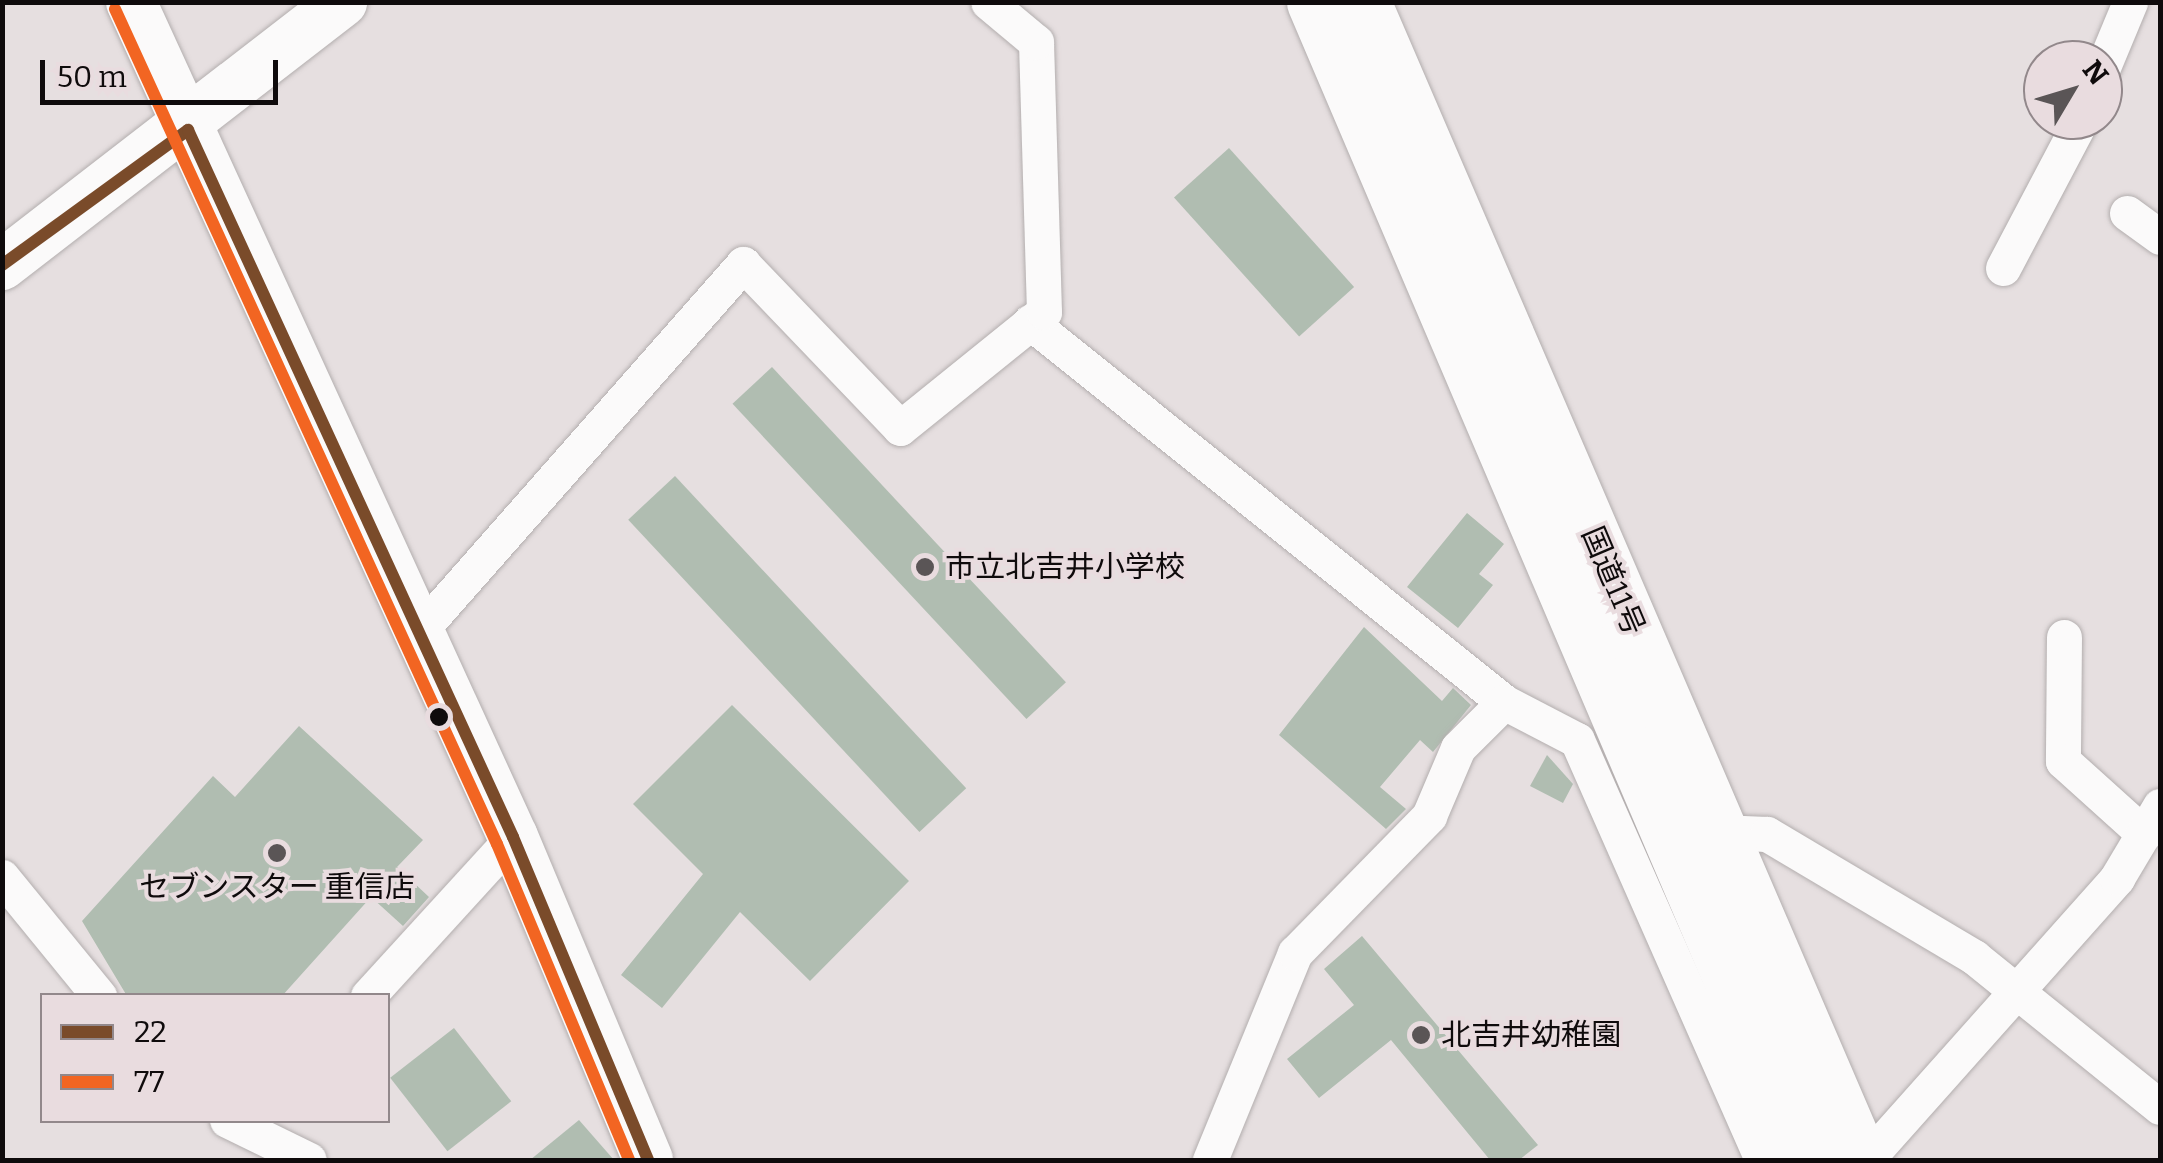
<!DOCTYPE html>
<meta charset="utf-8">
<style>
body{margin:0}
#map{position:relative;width:2163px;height:1163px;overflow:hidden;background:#e6dfe0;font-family:Bitter,"Noto Sans JP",serif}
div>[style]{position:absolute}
.building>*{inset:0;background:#b0bdb1;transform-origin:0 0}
.roads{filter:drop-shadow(0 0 2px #b3aeae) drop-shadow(0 0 2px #b3aeae)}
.street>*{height:35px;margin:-17.5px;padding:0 17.5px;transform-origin:17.5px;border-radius:17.5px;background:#fbfafa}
.secondary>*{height:50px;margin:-25px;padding:0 25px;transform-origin:25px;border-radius:25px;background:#fbfafa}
.highway>*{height:55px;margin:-27.5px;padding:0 27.5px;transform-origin:27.5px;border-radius:27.5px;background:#fbfafa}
.bus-1>*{height:12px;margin:-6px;padding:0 6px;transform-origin:6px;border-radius:6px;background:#7a4b2a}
.bus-2>*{height:12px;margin:-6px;padding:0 6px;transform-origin:6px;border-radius:6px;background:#f26522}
.dots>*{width:28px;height:28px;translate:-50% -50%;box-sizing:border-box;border:5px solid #e9dcdf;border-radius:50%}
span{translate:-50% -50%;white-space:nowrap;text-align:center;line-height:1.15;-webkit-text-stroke:8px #e9dcdf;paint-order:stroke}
.poi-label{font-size:30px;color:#0f0b0c}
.left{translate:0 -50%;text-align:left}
.street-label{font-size:30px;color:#0f0b0c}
.frame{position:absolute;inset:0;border:5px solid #0f0b0c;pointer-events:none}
.legend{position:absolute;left:40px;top:993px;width:350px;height:130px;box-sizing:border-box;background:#e9dcdf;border:2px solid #92888b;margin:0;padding:12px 18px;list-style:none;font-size:30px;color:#0f0b0c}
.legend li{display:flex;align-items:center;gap:20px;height:50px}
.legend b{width:50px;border:2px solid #92888b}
.north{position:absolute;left:2023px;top:40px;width:100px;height:100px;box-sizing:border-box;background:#e9dcdf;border:2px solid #92888b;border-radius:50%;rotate:52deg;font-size:28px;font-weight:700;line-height:40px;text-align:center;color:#0f0b0c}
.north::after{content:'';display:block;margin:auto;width:35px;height:45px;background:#5a5556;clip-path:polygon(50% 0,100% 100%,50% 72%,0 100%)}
.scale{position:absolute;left:40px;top:60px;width:238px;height:45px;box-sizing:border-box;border:5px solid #0f0b0c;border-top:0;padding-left:12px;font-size:30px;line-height:35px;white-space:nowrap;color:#0f0b0c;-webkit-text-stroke:8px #e9dcdf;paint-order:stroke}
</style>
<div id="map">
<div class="building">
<i style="left:1229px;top:148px;width:187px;height:74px;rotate:48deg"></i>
<i style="left:772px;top:367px;width:431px;height:54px;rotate:47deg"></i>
<i style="left:675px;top:476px;width:427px;height:64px;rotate:47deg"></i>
<i style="clip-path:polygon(1467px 513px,1504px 544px,1479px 574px,1493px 585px,1458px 628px,1407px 587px)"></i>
<i style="clip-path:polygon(1364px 627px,1442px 701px,1453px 688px,1471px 705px,1433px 752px,1420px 740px,1380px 787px,1406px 809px,1386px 829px,1279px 735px)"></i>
<i style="clip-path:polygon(732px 705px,909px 881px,810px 981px,740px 912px,662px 1008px,621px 975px,703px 874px,633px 804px)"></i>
<i style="clip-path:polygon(299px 726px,423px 840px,397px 867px,429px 897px,403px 926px,371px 897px,282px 996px,127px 996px,82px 921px,213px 776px,235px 797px)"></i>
<i style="clip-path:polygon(1547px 755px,1573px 784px,1563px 803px,1530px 786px)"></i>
<i style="clip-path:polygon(1362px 936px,1538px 1145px,1519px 1160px,1490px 1160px,1391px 1040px,1319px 1098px,1287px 1059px,1354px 1005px,1324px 969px)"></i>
<i style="left:454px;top:1028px;width:93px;height:81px;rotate:52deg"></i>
<i style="clip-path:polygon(579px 1120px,614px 1160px,530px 1160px)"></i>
</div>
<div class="roads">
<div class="street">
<i style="left:2103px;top:67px;width:70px;rotate:-67.4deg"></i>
<i style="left:2127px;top:213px;width:41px;rotate:36deg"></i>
<i style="left:2003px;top:268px;width:167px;rotate:-62.2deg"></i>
<i style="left:1030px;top:322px;width:608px;rotate:38.72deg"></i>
<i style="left:1504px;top:702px;width:82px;rotate:27.5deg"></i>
<i style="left:1577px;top:740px;width:459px;rotate:66.2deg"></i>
<i style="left:418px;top:633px;width:492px;rotate:-48.6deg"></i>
<i style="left:743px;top:264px;width:227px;rotate:46.2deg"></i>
<i style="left:900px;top:428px;width:185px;rotate:-38.9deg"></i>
<i style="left:1044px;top:312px;width:270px;rotate:-91.7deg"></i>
<i style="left:1036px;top:42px;width:62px;rotate:-140.2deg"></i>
<i style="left:2064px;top:637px;width:124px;rotate:90.5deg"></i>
<i style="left:2063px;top:761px;width:109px;rotate:42deg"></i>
<i style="left:1719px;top:832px;width:48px;rotate:2.4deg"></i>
<i style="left:1767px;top:834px;width:241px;rotate:30.7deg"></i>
<i style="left:1974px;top:957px;width:239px;rotate:38.9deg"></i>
<i style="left:2px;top:877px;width:154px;rotate:50.8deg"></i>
<i style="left:368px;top:996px;width:215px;rotate:-47.6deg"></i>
<i style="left:227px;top:1120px;width:91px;rotate:26deg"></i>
<i style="left:1210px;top:1160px;width:224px;rotate:-67.7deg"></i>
<i style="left:1295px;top:953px;width:192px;rotate:-45.6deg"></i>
<i style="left:1429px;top:816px;width:74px;rotate:-66.9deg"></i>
<i style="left:1458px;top:748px;width:65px;rotate:-45deg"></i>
<i style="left:1866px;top:1160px;width:378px;rotate:-48.3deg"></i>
<i style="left:2117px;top:878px;width:84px;rotate:-59.2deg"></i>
</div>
<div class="secondary">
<i style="left:131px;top:2px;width:918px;rotate:65.42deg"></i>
<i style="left:513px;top:837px;width:350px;rotate:67.3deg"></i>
<i style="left:2px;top:265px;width:430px;rotate:-37.7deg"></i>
</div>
<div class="highway">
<i style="left:1314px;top:2px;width:1259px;rotate:66.9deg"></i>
<i style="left:1363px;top:2px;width:1261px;rotate:66.73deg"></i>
</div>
</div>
<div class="bus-1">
<i style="left:2px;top:265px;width:230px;rotate:-36deg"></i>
<i style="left:188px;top:130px;width:778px;rotate:65.31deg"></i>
<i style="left:513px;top:837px;width:350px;rotate:67.3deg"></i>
</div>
<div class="bus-2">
<i style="left:115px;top:9px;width:918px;rotate:65.42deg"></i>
<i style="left:497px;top:844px;width:342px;rotate:67.3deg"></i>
</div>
<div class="dots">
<i style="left:925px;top:567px;background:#5a5556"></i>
<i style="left:439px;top:717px;background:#0f0b0c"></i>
<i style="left:277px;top:853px;background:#5a5556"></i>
<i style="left:1421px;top:1035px;background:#5a5556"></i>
</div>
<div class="poi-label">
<span class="left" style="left:945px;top:567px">市立北吉井小学校</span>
<span style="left:277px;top:887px">セブンスター 重信店</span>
<span class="left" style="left:1441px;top:1035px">北吉井幼稚園</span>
</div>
<div class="street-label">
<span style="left:1613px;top:581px;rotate:67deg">国道11号</span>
</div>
<div class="frame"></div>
<ul class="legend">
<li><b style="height:12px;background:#7a4b2a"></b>22</li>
<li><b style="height:12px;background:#f26522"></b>77</li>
</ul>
<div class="north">N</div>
<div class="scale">50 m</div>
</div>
